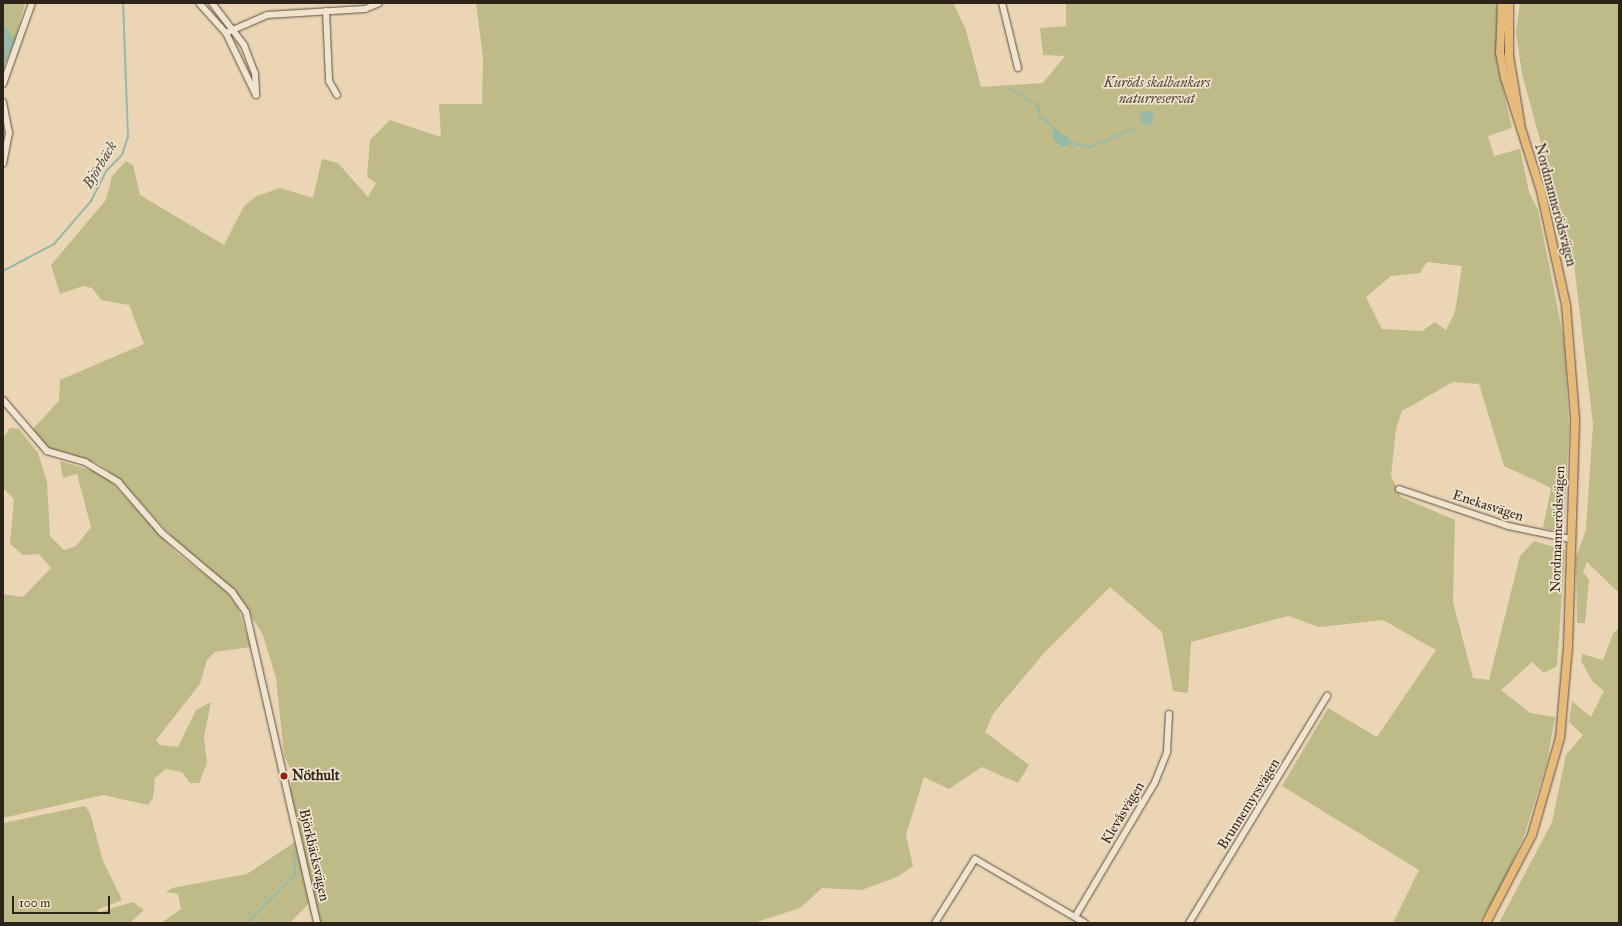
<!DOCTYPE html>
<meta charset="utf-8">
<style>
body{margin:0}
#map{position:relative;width:1622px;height:926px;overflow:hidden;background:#ead5b5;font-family:"IM FELL Great Primer",serif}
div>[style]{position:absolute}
.green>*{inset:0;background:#bfbb88}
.water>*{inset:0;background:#99b9a7}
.round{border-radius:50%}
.stream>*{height:2px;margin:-1px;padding:0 1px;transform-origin:1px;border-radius:1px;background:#99b9a7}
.roads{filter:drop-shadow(0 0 1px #5d5040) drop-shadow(0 0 1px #5d5040)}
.minor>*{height:6px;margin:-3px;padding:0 3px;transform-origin:3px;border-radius:3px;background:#f1e4cf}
.major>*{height:8px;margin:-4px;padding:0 4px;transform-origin:4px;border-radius:4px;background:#e5ba7a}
.dots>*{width:11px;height:11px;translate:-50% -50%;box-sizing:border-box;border:2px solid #f1e4cf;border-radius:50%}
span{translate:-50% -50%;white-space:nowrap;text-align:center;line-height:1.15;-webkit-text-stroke:3.5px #f1e4cf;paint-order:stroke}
.park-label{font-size:14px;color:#524935;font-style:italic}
.street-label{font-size:14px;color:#2e2319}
.poi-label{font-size:14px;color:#2e2319;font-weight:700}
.left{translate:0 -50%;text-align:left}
.water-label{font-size:15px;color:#4e5044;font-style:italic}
.frame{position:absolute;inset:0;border:4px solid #2e2319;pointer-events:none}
.scale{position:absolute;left:12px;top:896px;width:98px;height:18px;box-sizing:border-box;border:2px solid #2e2319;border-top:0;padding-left:5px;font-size:12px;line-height:14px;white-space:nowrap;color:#2e2319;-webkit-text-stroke:3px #f1e4cf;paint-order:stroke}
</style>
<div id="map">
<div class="green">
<i style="clip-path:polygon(3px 3px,25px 3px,15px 40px,3px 23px)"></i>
<i style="clip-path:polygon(evenodd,476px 3px,953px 3px,966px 30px,981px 87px,1043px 83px,1065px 56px,1043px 55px,1040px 28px,1066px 26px,1066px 3px,1497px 3px,1497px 64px,1512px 128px,1488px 136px,1494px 156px,1520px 149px,1529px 192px,1538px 210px,1564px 340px,1569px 428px,1564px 524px,1558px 531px,1543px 528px,1551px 488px,1504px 466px,1479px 384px,1453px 382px,1402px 411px,1396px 429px,1391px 476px,1401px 497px,1455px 520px,1453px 602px,1473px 678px,1489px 680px,1520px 556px,1534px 541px,1565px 550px,1557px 666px,1544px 673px,1532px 662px,1501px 690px,1530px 713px,1555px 717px,1547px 762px,1525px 833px,1503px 884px,1479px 923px,1393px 923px,1419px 870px,1282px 786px,1328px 708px,1377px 737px,1436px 650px,1383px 620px,1319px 627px,1288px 616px,1191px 642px,1188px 693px,1173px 691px,1162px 632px,1110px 587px,1044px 653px,993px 714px,985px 732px,1029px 765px,1018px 783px,982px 767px,949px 789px,924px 777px,906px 835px,913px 866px,899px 876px,862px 890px,822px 888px,800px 908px,753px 923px,318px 923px,290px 795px,292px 773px,284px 755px,276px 678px,263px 635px,235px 590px,182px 547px,120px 480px,98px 463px,48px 449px,31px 431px,59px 401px,60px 380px,144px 344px,129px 305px,101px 300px,92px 288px,83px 286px,60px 294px,51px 265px,106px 200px,112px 176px,126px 161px,133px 165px,140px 195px,224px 245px,244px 206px,257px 196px,280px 188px,313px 198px,322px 159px,338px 163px,368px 197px,376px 183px,367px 177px,370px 140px,390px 120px,441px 137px,439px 104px,482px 104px,483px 57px,476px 3px,1427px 262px,1462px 266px,1455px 312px,1446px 330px,1435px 322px,1422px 331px,1382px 329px,1366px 297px,1391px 276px,1420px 273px,1427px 262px)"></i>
<i style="clip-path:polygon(1520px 3px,1619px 3px,1619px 593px,1587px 562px,1583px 572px,1589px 580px,1585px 623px,1577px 623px,1576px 557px,1586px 530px,1593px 424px,1574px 264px,1522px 74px,1516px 32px)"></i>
<i style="clip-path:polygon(10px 428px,19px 429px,38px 453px,47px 482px,50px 536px,64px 550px,76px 546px,91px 527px,77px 474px,63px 478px,60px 461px,104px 474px,178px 554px,224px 589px,238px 607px,251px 647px,215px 652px,207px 660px,200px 684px,156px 740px,159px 745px,178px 747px,196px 710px,211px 702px,204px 737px,207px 763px,199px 783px,190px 783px,182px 772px,166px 769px,155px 778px,153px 798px,148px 805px,103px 795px,3px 818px,3px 594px,23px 597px,51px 568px,39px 554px,23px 555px,10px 544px,14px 499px,3px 488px,3px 438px)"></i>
<i style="clip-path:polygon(1619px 627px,1619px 923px,1499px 923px,1552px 822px,1566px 755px,1583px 735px,1569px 722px,1572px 701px,1591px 717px,1604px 691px,1593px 682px,1581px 661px,1582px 654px,1603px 660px,1613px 634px)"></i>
<i style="clip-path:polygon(85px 806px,90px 813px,103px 861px,122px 900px,97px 910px,99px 912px,133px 902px,144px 910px,130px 923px,3px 923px,3px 823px)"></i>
<i style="clip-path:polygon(295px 842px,312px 900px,290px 923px,161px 923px,181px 909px,178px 894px,166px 892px,172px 888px,247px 874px)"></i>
</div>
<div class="water">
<i style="clip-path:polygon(3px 23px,15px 40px,3px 69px)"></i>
<i class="round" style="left:1140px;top:111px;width:14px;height:14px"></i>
<i style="clip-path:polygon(1052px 126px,1072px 141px,1070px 145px,1062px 147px,1053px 139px)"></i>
</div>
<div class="stream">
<i style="left:1010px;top:89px;width:33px;rotate:31deg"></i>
<i style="left:1038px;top:106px;width:10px;rotate:79deg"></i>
<i style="left:1040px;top:116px;width:16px;rotate:40deg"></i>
<i style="left:1071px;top:143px;width:19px;rotate:12deg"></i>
<i style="left:1090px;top:147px;width:47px;rotate:-22.7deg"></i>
<i style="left:3px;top:271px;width:58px;rotate:-27.9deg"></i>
<i style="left:54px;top:244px;width:57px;rotate:-49.3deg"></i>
<i style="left:91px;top:201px;width:34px;rotate:-63deg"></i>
<i style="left:106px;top:171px;width:23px;rotate:-45deg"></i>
<i style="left:122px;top:155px;width:19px;rotate:-72deg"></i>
<i style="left:128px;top:137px;width:134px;rotate:-92.1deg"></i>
<i style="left:247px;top:923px;width:68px;rotate:-45deg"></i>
<i style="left:295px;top:875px;width:21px;rotate:-93deg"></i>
</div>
<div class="roads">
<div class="minor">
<i style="left:199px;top:3px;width:40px;rotate:48deg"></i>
<i style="left:226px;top:33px;width:69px;rotate:64.2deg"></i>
<i style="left:212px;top:3px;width:53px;rotate:52.7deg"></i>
<i style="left:244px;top:45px;width:30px;rotate:69deg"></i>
<i style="left:255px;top:73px;width:22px;rotate:87deg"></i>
<i style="left:1002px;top:3px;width:67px;rotate:76.2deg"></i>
<i style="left:326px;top:11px;width:70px;rotate:87.5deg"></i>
<i style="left:329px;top:81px;width:16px;rotate:60deg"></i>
<i style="left:226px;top:33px;width:45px;rotate:-23.7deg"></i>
<i style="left:267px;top:15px;width:98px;rotate:-3.5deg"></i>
<i style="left:365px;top:9px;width:15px;rotate:-23deg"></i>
<i style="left:3px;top:84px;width:86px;rotate:-70.3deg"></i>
<i style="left:3px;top:102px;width:32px;rotate:79deg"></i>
<i style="left:9px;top:133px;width:31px;rotate:101deg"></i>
<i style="left:3px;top:400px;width:67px;rotate:49.2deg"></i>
<i style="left:47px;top:451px;width:40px;rotate:16deg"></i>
<i style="left:85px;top:462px;width:39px;rotate:31deg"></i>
<i style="left:118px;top:482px;width:67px;rotate:49.2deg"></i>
<i style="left:162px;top:533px;width:92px;rotate:40.1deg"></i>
<i style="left:232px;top:592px;width:24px;rotate:55deg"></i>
<i style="left:246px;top:612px;width:319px;rotate:77.1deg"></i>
<i style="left:1399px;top:489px;width:115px;rotate:18.7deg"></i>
<i style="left:1508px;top:526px;width:64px;rotate:11.7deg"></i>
<i style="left:1075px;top:917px;width:157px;rotate:-59.3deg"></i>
<i style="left:1155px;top:782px;width:32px;rotate:-68deg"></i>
<i style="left:1167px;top:752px;width:38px;rotate:-87deg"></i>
<i style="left:935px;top:923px;width:75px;rotate:-58deg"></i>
<i style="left:975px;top:859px;width:127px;rotate:30.2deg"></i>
<i style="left:1189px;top:923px;width:266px;rotate:-58.7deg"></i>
</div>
<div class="major">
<i style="left:1509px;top:3px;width:53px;rotate:90deg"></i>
<i style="left:1509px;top:56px;width:67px;rotate:80.5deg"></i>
<i style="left:1486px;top:923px;width:99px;rotate:-62.4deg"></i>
<i style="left:1532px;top:835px;width:101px;rotate:-73.9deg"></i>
<i style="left:1560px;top:738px;width:91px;rotate:-85deg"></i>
<i style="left:1568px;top:647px;width:228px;rotate:-88.2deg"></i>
<i style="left:1575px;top:419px;width:114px;rotate:-94.5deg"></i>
<i style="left:1566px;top:305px;width:117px;rotate:-102.4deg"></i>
<i style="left:1541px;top:191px;width:119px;rotate:-107.7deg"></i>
<i style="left:1505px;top:78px;width:25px;rotate:-101deg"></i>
<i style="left:1500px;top:53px;width:50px;rotate:-87.7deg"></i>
</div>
</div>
<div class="dots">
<i style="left:284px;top:776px;background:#8f2418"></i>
</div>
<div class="park-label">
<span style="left:1157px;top:91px">Kuröds skalbankars<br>naturreservat</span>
</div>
<div class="street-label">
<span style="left:1555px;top:205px;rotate:75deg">Nordmannerödsvägen</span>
<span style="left:1488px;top:506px;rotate:18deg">Enekasvägen</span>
<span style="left:1558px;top:529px;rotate:-88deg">Nordmannerödsvägen</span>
<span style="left:1249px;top:804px;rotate:-58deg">Brunnemyrsvägen</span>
<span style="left:1123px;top:813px;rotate:-59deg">Klevåsvägen</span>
<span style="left:314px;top:855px;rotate:77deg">Björkbäcksvägen</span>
</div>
<div class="poi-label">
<span class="left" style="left:292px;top:776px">Nöthult</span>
</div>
<div class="water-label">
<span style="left:100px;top:165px;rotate:-59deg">Björbäck</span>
</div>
<div class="frame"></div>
<div class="scale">100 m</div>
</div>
